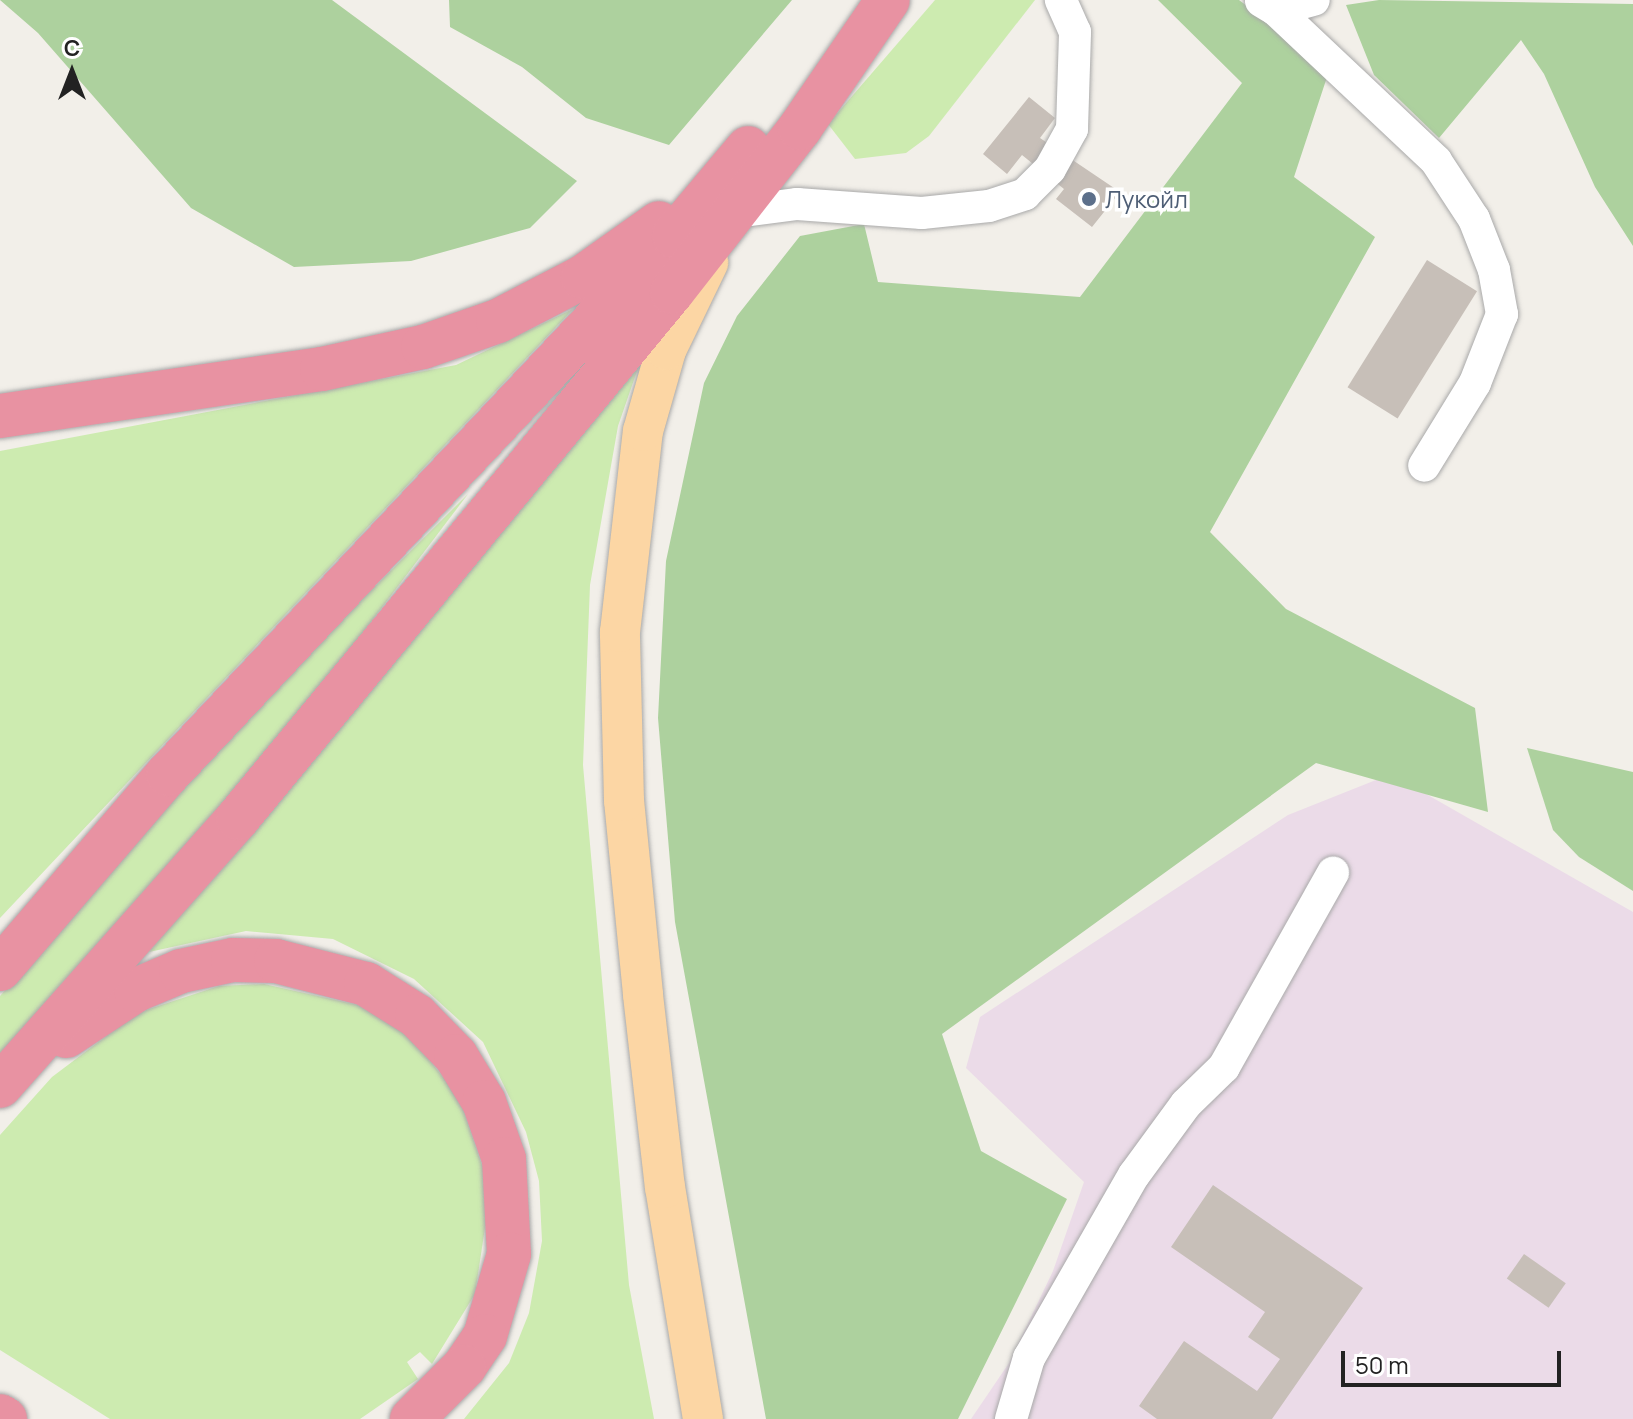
<!DOCTYPE html>
<meta charset="utf-8">
<style>
body{margin:0}
#map{position:relative;width:1633px;height:1419px;overflow:hidden;background:#f2efe9;font-family:Manrope,sans-serif}
div>[style]{position:absolute}
.industrial>*{inset:0;background:#ebdbe8}
.grass>*{inset:0;background:#cdebb0}
.forest>*{inset:0;background:#add19e}
.building>*{inset:0;background:#c7bfb8;transform-origin:0 0}
.roads{filter:drop-shadow(0 0 2px #a9a9a9) drop-shadow(0 0 2px #a9a9a9)}
.minor>*{height:32px;margin:-16px;padding:0 16px;transform-origin:16px;border-radius:16px;background:#fff}
.major>*{height:40px;margin:-20px;padding:0 20px;transform-origin:20px;border-radius:20px;background:#fcd6a4}
.highway>*{height:44px;margin:-22px;padding:0 22px;transform-origin:22px;border-radius:22px;background:#e892a2}
.dots>*{width:22px;height:22px;translate:-50% -50%;box-sizing:border-box;border:4px solid #fff;border-radius:50%}
span{translate:-50% -50%;white-space:nowrap;text-align:center;line-height:1.15;-webkit-text-stroke:7px #fff;paint-order:stroke}
.service-label{font-size:24px;color:#4e5e75}
.left{translate:0 -50%;text-align:left}
.north{position:absolute;left:32px;top:32px;width:80px;height:80px;-webkit-text-stroke:6px #fff;paint-order:stroke;rotate:0deg;font-size:22px;font-weight:700;line-height:32px;text-align:center;color:#222}
.north::after{content:'';display:block;margin:auto;width:28px;height:36px;background:#222;clip-path:polygon(50% 0,100% 100%,50% 72%,0 100%)}
.scale{position:absolute;left:1341px;top:1351px;width:220px;height:36px;box-sizing:border-box;border:4px solid #222;border-top:0;padding-left:10px;font-size:24px;line-height:28px;white-space:nowrap;color:#222;-webkit-text-stroke:6px #fff;paint-order:stroke}
</style>
<div id="map">
<div class="industrial">
<i style="clip-path:polygon(1391px 774px,1633px 912px,1633px 1419px,971px 1419px,1009px 1363px,1053px 1271px,1084px 1182px,966px 1068px,980px 1017px,1288px 815px)"></i>
</div>
<div class="grass">
<i style="clip-path:polygon(935px 0,1035px 0,929px 136px,906px 153px,855px 159px,828px 124px)"></i>
<i style="clip-path:polygon(573px 309px,0 918px,0 451px,456px 365px)"></i>
<i style="clip-path:polygon(645px 348px,618px 426px,590px 585px,583px 765px,629px 1285px,654px 1419px,464px 1419px,509px 1363px,529px 1313px,542px 1241px,539px 1181px,526px 1132px,483px 1042px,414px 979px,333px 939px,246px 931px,149px 952px)"></i>
<i style="clip-path:polygon(468px 494px,295px 722px,0 1061px,0 996px,277px 684px)"></i>
<i style="clip-path:polygon(264px 984px,367px 1007px,410px 1036px,459px 1097px,484px 1171px,488px 1208px,475px 1294px,432px 1364px,420px 1352px,407px 1362px,418px 1379px,360px 1419px,110px 1419px,0 1350px,0 1135px,52px 1077px,137px 1013px,219px 986px)"></i>
</div>
<div class="forest">
<i style="clip-path:polygon(0 0,332px 0,577px 181px,530px 228px,411px 261px,294px 267px,191px 208px,38px 33px)"></i>
<i style="clip-path:polygon(449px 0,792px 0,669px 145px,586px 118px,522px 67px,450px 27px)"></i>
<i style="clip-path:polygon(1158px 0,1239px 0,1330px 68px,1294px 177px,1375px 237px,1210px 532px,1286px 609px,1475px 708px,1488px 812px,1316px 763px,942px 1034px,981px 1151px,1067px 1199px,958px 1419px,766px 1419px,675px 922px,658px 718px,666px 561px,704px 383px,737px 316px,800px 236px,864px 224px,878px 282px,1080px 297px,1242px 83px)"></i>
<i style="clip-path:polygon(1379px 0,1633px 4px,1633px 246px,1595px 187px,1544px 74px,1521px 40px,1439px 138px,1374px 75px,1346px 5px)"></i>
<i style="clip-path:polygon(1527px 748px,1633px 772px,1633px 891px,1579px 857px,1553px 830px)"></i>
</div>
<div class="building">
<i style="clip-path:polygon(1029px 97px,1055px 118px,1040px 138px,1120px 192px,1092px 227px,1056px 199px,1064px 189px,1022px 155px,1007px 174px,983px 154px)"></i>
<i style="left:1427px;top:260px;width:59px;height:150px;rotate:32deg"></i>
<i style="clip-path:polygon(1213px 1185px,1363px 1288px,1272px 1419px,1157px 1419px,1139px 1406px,1184px 1341px,1257px 1391px,1280px 1359px,1248px 1337px,1265px 1312px,1171px 1247px)"></i>
<i style="left:1524px;top:1254px;width:51px;height:30px;rotate:35deg"></i>
</div>
<div class="roads">
<div class="minor">
<i style="left:1261px;top:1px;width:17px;rotate:31deg"></i>
<i style="left:1276px;top:10px;width:39px;rotate:-15deg"></i>
<i style="left:1276px;top:10px;width:220px;rotate:43.3deg"></i>
<i style="left:1436px;top:161px;width:69px;rotate:56.8deg"></i>
<i style="left:1474px;top:219px;width:55px;rotate:68.6deg"></i>
<i style="left:1494px;top:270px;width:45px;rotate:79.7deg"></i>
<i style="left:1502px;top:314px;width:74px;rotate:111.4deg"></i>
<i style="left:1475px;top:383px;width:97px;rotate:121.6deg"></i>
<i style="left:736px;top:212px;width:62px;rotate:-7.5deg"></i>
<i style="left:797px;top:204px;width:125px;rotate:4.1deg"></i>
<i style="left:922px;top:213px;width:67px;rotate:-6deg"></i>
<i style="left:989px;top:206px;width:38px;rotate:-18deg"></i>
<i style="left:1025px;top:194px;width:35px;rotate:-45deg"></i>
<i style="left:1050px;top:169px;width:46px;rotate:-61.2deg"></i>
<i style="left:1072px;top:129px;width:97px;rotate:-88.2deg"></i>
<i style="left:1075px;top:32px;width:35px;rotate:-114deg"></i>
<i style="left:1011px;top:1419px;width:64px;rotate:-73.6deg"></i>
<i style="left:1029px;top:1358px;width:211px;rotate:-60.2deg"></i>
<i style="left:1134px;top:1175px;width:88px;rotate:-53.8deg"></i>
<i style="left:1186px;top:1104px;width:53px;rotate:-44.2deg"></i>
<i style="left:1224px;top:1067px;width:223px;rotate:-60.7deg"></i>
</div>
<div class="major">
<i style="left:703px;top:1419px;width:234px;rotate:-99.3deg"></i>
<i style="left:665px;top:1188px;width:195px;rotate:-96.5deg"></i>
<i style="left:643px;top:994px;width:194px;rotate:-95.6deg"></i>
<i style="left:624px;top:801px;width:169px;rotate:-91.4deg"></i>
<i style="left:620px;top:632px;width:202px;rotate:-83.5deg"></i>
<i style="left:643px;top:431px;width:84px;rotate:-74.1deg"></i>
<i style="left:666px;top:350px;width:97px;rotate:-64.2deg"></i>
</div>
<div class="highway">
<i style="left:0;top:416px;width:325px;rotate:-8.3deg"></i>
<i style="left:322px;top:369px;width:103px;rotate:-12.3deg"></i>
<i style="left:423px;top:347px;width:79px;rotate:-19.1deg"></i>
<i style="left:498px;top:321px;width:96px;rotate:-27.4deg"></i>
<i style="left:583px;top:277px;width:93px;rotate:-35.4deg"></i>
<i style="left:0;top:969px;width:257px;rotate:-49.3deg"></i>
<i style="left:168px;top:774px;width:739px;rotate:-46.76deg"></i>
<i style="left:674px;top:236px;width:115px;rotate:-49.9deg"></i>
<i style="left:66px;top:1036px;width:84px;rotate:-33.3deg"></i>
<i style="left:136px;top:990px;width:49px;rotate:-22.9deg"></i>
<i style="left:181px;top:971px;width:53px;rotate:-11.9deg"></i>
<i style="left:233px;top:960px;width:43px;rotate:1.3deg"></i>
<i style="left:276px;top:961px;width:93px;rotate:14.3deg"></i>
<i style="left:366px;top:984px;width:60px;rotate:32.1deg"></i>
<i style="left:417px;top:1016px;width:56px;rotate:45.7deg"></i>
<i style="left:456px;top:1056px;width:54px;rotate:58.7deg"></i>
<i style="left:484px;top:1102px;width:60px;rotate:70.7deg"></i>
<i style="left:504px;top:1159px;width:95px;rotate:87deg"></i>
<i style="left:509px;top:1254px;width:85px;rotate:106.3deg"></i>
<i style="left:485px;top:1336px;width:37px;rotate:124deg"></i>
<i style="left:464px;top:1367px;width:74px;rotate:135deg"></i>
<i style="left:0;top:1086px;width:358px;rotate:-48.4deg"></i>
<i style="left:238px;top:818px;width:682px;rotate:-50.47deg"></i>
<i style="left:672px;top:292px;width:208px;rotate:-52deg"></i>
<i style="left:800px;top:128px;width:155px;rotate:-55.5deg"></i>
<i style="left:0;top:1416px;width:6px;rotate:31deg"></i>
</div>
</div>
<div class="dots">
<i style="left:1089px;top:199px;background:#5c6f8a"></i>
</div>
<div class="service-label">
<span class="left" style="left:1105px;top:199px">Лукойл</span>
</div>
<div class="north">С</div>
<div class="scale">50 m</div>
</div>
